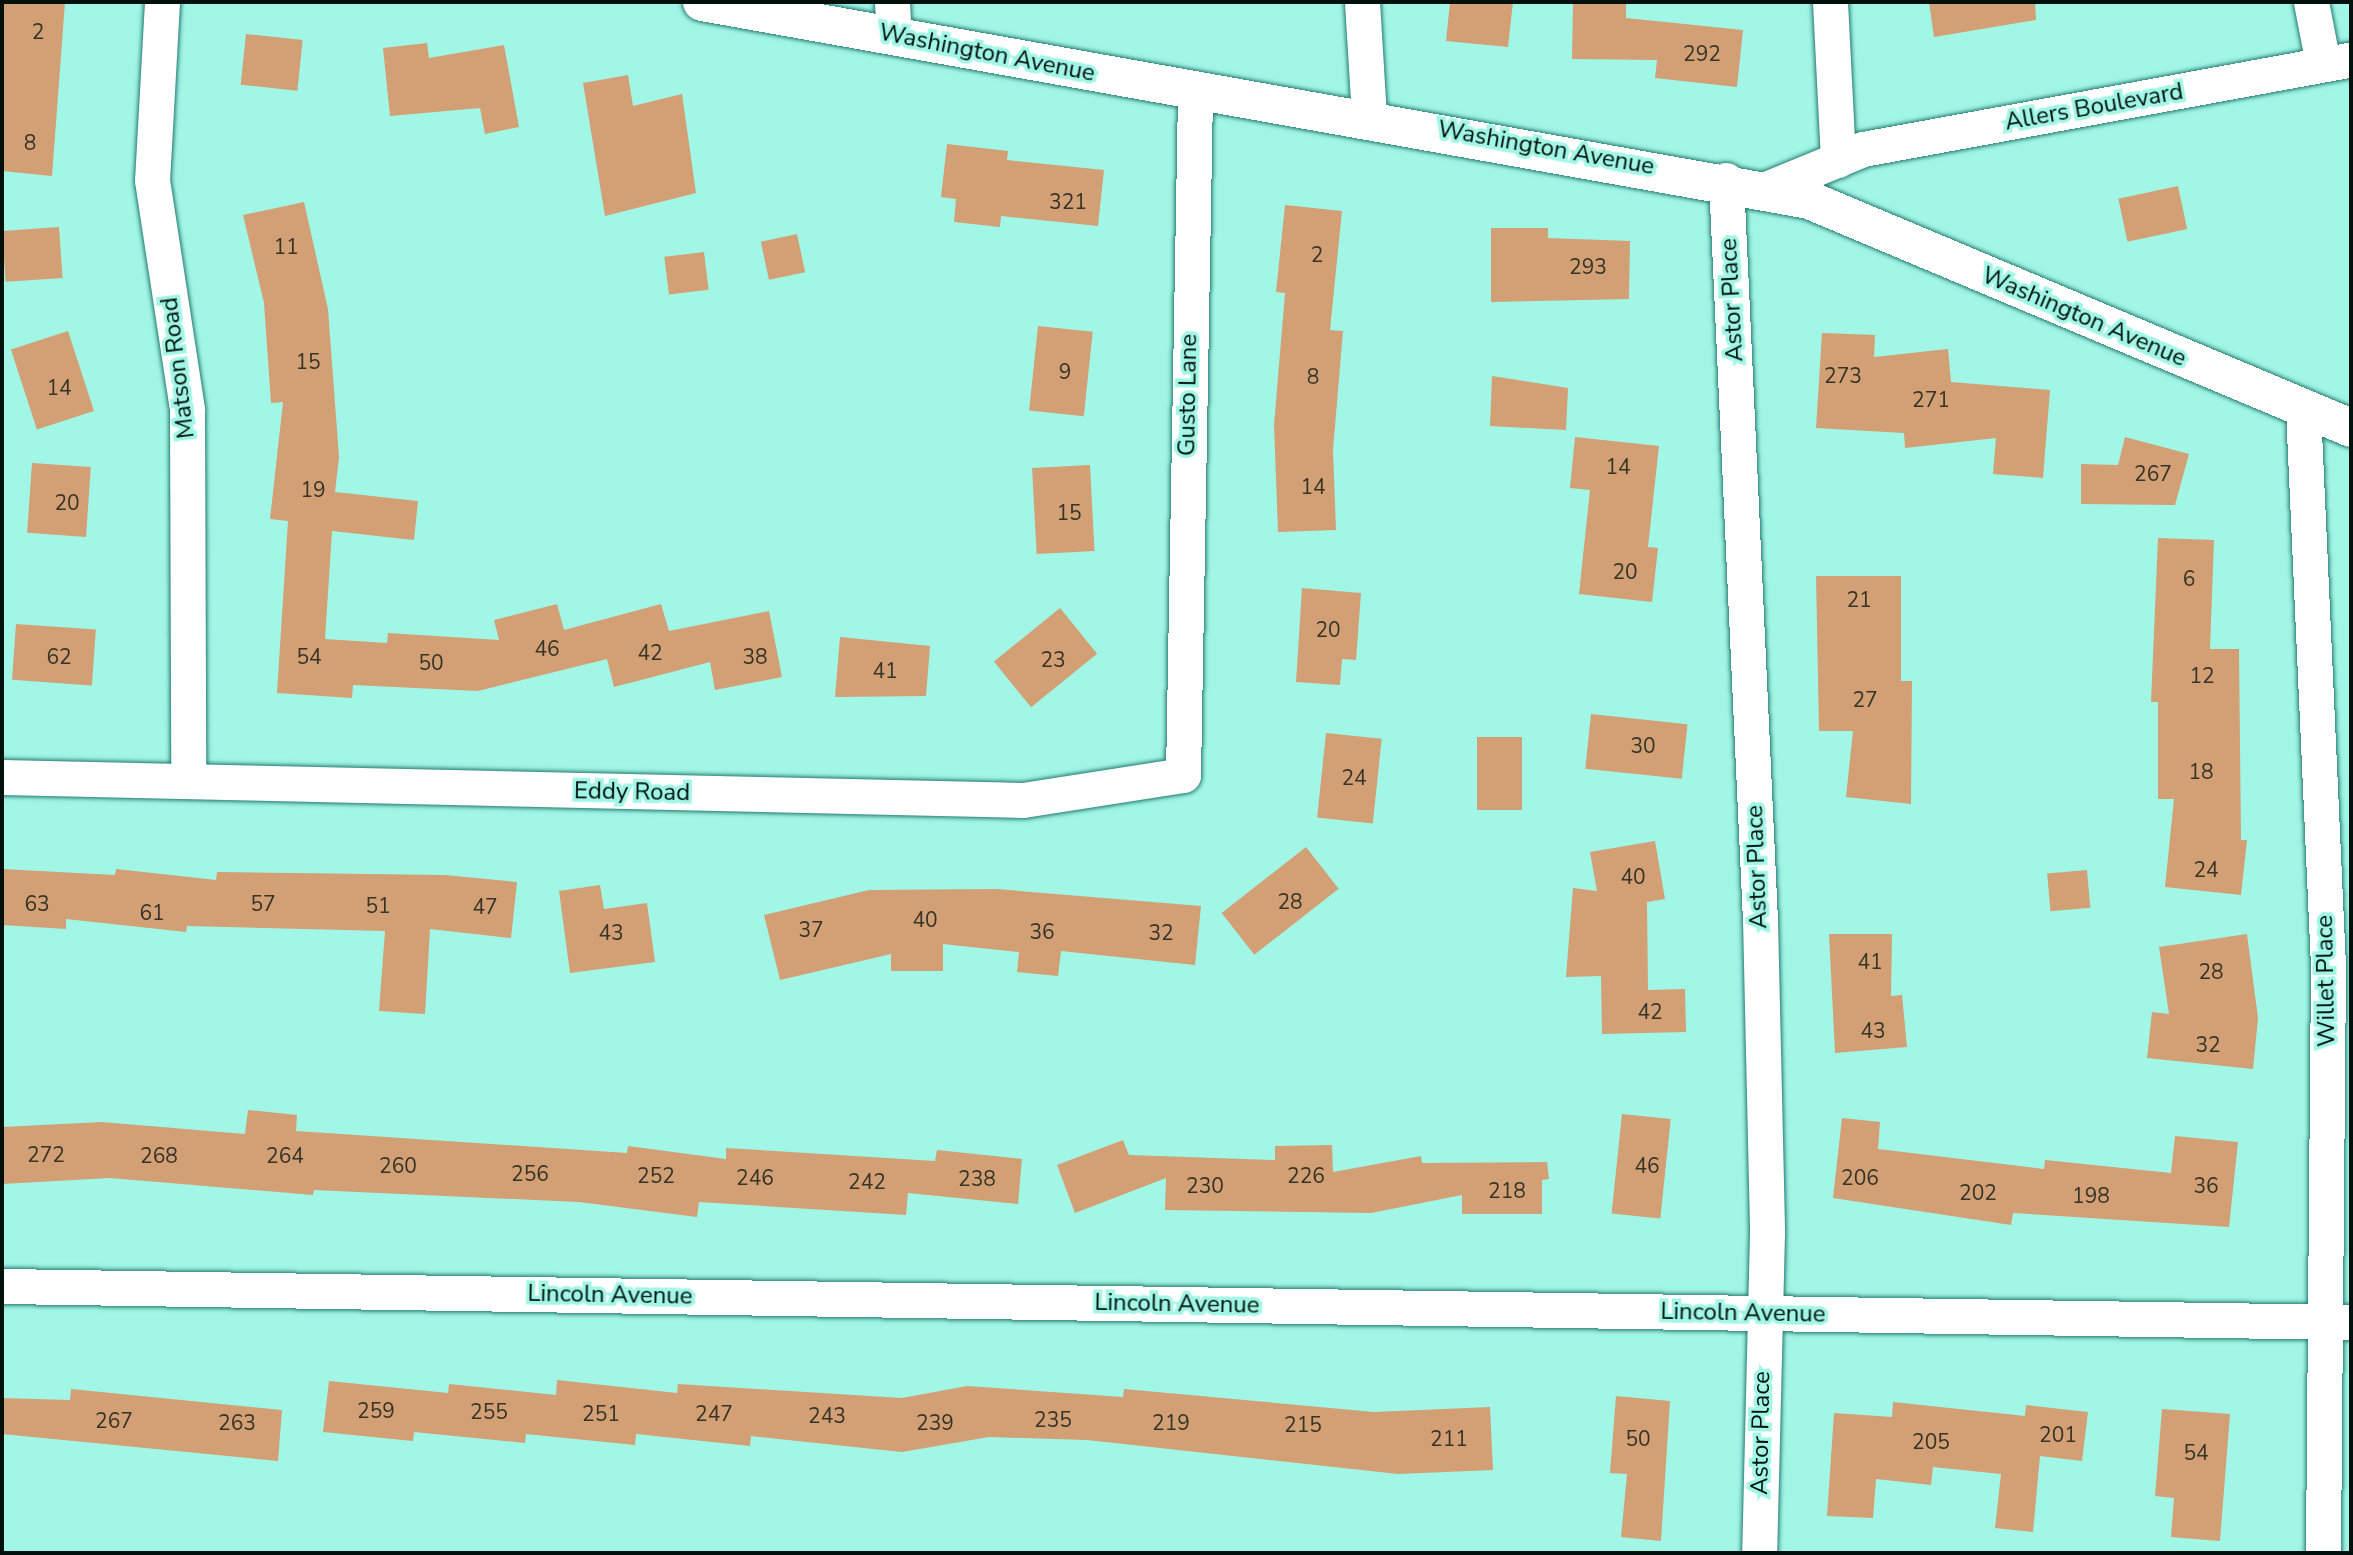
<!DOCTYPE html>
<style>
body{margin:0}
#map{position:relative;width:2353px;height:1555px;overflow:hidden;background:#a2f6e6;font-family:"Nunito Sans",sans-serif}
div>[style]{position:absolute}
.building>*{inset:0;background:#d39f74;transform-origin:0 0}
.roads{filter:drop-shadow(0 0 2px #237c6f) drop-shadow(0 0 2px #237c6f)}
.minor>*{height:35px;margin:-17.5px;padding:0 17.5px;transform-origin:17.5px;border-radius:17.5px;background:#fff}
.tertiary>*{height:38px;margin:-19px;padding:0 19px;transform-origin:19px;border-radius:19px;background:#fff}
span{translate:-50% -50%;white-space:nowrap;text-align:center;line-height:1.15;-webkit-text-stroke:7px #a2f6e6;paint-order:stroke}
.number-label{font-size:21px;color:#353427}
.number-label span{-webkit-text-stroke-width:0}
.street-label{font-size:24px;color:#00110d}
.frame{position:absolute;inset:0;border:4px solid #00110d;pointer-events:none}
</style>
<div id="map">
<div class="building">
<i style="clip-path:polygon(2px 2px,65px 2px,52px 176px,2px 171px)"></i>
<i style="clip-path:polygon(1450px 2px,1513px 2px,1508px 47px,1446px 41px)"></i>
<i style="clip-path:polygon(1573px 2px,1626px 2px,1626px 18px,1743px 30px,1737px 87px,1655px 78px,1657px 60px,1572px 59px)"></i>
<i style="clip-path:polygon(1929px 2px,2035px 2px,2036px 20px,1934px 37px)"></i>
<i style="left:246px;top:34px;width:57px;height:51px;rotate:6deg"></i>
<i style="clip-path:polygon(427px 43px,429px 58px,504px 45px,519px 127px,485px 134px,480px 108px,390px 116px,383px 48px)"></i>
<i style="clip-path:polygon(628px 75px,633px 106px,682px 94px,696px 193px,605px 216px,583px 83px)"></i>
<i style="clip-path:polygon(947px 144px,1008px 151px,1007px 160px,1104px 170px,1098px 226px,1001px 216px,1000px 227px,954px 222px,956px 199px,941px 197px)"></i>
<i style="left:2178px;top:186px;width:44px;height:61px;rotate:78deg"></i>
<i style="clip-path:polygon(304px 202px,328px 309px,339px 457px,335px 492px,418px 501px,414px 540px,332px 531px,325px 639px,387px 643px,388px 633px,499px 640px,494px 620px,557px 604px,564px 630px,661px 604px,669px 631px,769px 611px,782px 677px,715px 690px,710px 662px,614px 687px,607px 659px,478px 691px,353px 685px,352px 698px,277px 693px,288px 521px,270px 519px,283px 402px,271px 403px,264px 303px,243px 215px)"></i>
<i style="clip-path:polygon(1285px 205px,1342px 211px,1330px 330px,1343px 331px,1333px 450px,1336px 530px,1278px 532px,1274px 425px,1285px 293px,1276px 292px)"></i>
<i style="left:59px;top:227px;width:51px;height:57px;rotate:86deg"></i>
<i style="clip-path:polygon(1491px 228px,1548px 228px,1548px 238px,1630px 241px,1629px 299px,1491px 302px)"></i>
<i style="left:797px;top:234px;width:39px;height:37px;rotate:78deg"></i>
<i style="left:704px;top:252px;width:38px;height:40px;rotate:83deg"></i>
<i style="left:1038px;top:326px;width:55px;height:85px;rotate:6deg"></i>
<i style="left:68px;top:331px;width:84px;height:60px;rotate:72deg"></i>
<i style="clip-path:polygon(1822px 333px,1875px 335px,1874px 357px,1948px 349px,1951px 382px,2050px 390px,2043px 478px,1993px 474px,1996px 438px,1905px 448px,1904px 433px,1816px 428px)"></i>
<i style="clip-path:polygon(1492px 376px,1568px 388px,1566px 430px,1490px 426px)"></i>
<i style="clip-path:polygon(1575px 437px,1659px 446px,1648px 547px,1658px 548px,1652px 602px,1579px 594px,1590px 490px,1570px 488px)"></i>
<i style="clip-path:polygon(2125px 437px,2189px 454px,2175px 505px,2081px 504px,2081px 464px,2118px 465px)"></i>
<i style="left:32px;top:463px;width:59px;height:70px;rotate:4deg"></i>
<i style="left:1090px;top:465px;width:86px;height:58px;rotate:87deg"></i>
<i style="clip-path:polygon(2158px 538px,2214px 540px,2210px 649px,2239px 649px,2241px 840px,2247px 840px,2241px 895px,2165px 887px,2174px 799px,2158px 799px,2158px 702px,2151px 702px)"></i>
<i style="clip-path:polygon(1816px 576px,1901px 576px,1901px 681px,1912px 681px,1911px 804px,1846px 797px,1853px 731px,1819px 731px)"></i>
<i style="clip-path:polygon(1302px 588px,1361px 593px,1356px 660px,1342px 659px,1340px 685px,1296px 682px)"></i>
<i style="left:1060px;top:608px;width:59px;height:85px;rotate:51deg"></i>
<i style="left:16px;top:624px;width:80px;height:56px;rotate:4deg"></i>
<i style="clip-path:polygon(840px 637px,930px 646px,926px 696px,835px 697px)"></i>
<i style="left:1591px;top:714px;width:97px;height:55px;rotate:6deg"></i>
<i style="left:1326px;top:733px;width:56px;height:85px;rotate:6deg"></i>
<i style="left:1477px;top:737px;width:45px;height:73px"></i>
<i style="clip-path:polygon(1655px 841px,1665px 899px,1647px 902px,1648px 990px,1685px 989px,1686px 1032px,1602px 1034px,1601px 976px,1566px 977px,1573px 888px,1597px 891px,1590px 852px)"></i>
<i style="left:1306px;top:847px;width:53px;height:107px;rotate:52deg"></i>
<i style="clip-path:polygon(2px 869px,115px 875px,116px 869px,216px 880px,217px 872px,445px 875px,517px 882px,511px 938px,430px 929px,425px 1014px,379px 1011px,385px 931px,187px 926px,186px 932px,66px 919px,66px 929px,2px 925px)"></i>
<i style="left:2087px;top:870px;width:38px;height:40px;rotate:85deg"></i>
<i style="clip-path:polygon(600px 885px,604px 909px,647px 903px,655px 962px,570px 973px,559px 891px)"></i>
<i style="clip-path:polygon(996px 889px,1201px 906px,1195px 965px,1061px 951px,1058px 976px,1017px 972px,1019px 952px,943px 944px,943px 971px,891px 971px,891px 954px,780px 980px,764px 915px,869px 890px)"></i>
<i style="clip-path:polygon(1829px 934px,1892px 934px,1891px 996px,1902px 995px,1907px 1047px,1835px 1053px)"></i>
<i style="clip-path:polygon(2247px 934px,2258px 1018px,2253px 1069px,2147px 1058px,2152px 1012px,2169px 1014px,2159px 947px)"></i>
<i style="clip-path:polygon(248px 1110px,297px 1115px,296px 1131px,627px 1153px,628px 1146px,726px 1159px,726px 1148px,935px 1161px,937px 1150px,1022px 1159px,1018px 1204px,908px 1193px,906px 1215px,699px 1202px,697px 1217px,579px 1202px,314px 1190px,313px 1195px,110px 1178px,2px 1184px,2px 1127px,102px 1122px,245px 1134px)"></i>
<i style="left:1622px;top:1114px;width:49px;height:100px;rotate:6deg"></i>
<i style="clip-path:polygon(1842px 1118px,1880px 1122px,1878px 1149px,2044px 1169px,2045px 1160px,2171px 1173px,2175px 1136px,2238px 1142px,2229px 1227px,2013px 1213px,2011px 1225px,1833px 1198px)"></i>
<i style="clip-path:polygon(1123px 1140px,1129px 1155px,1275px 1160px,1275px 1146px,1332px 1145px,1333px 1172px,1421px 1156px,1422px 1163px,1547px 1162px,1549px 1179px,1542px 1180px,1542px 1214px,1462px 1214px,1462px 1195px,1371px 1213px,1165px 1210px,1166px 1178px,1075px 1213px,1057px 1165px)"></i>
<i style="clip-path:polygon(557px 1380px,677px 1393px,678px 1384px,902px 1398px,967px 1386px,1123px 1397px,1124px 1389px,1374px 1412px,1490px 1407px,1493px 1470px,1398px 1474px,1087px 1440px,989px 1437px,902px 1452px,751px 1436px,750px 1446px,636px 1434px,635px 1445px,526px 1434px,525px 1443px,414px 1432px,413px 1441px,323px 1432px,329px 1381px,448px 1393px,449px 1384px,556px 1395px)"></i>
<i style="clip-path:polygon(71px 1389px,282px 1410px,278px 1461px,2px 1434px,2px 1398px,70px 1400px)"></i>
<i style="clip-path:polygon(1616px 1396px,1670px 1401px,1661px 1541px,1621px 1537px,1627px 1474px,1610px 1473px)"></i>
<i style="clip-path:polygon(1893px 1402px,2025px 1416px,2026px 1405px,2088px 1412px,2082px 1461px,2040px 1456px,2033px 1532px,1995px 1528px,2001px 1474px,1933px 1467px,1931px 1485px,1876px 1479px,1873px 1518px,1827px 1516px,1834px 1413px,1892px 1417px)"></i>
<i style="clip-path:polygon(2162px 1409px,2230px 1414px,2220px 1541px,2171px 1537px,2174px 1498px,2155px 1496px)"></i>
</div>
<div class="roads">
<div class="minor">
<i style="left:162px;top:2px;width:178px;rotate:93.2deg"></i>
<i style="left:152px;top:180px;width:233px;rotate:81.3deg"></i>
<i style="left:187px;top:410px;width:369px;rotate:89.8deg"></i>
<i style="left:892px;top:2px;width:34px;rotate:87deg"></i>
<i style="left:1362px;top:2px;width:115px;rotate:86.5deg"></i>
<i style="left:1830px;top:2px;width:158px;rotate:87.1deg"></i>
<i style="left:2311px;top:2px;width:63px;rotate:79deg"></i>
<i style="left:1726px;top:180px;width:740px;rotate:87.37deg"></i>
<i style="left:1760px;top:919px;width:314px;rotate:88.7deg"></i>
<i style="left:1767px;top:1233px;width:320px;rotate:91.4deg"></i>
<i style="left:1766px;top:189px;width:105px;rotate:-22.4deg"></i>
<i style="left:1863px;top:149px;width:496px;rotate:-10.4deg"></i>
<i style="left:2303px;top:409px;width:558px;rotate:87.43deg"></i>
<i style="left:2328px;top:966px;width:587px;rotate:90.49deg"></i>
<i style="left:2px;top:777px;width:1021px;rotate:1.29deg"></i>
<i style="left:1023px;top:800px;width:162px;rotate:-8.9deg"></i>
<i style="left:1183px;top:775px;width:683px;rotate:-88.99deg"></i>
<i style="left:2px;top:1286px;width:2349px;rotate:0.88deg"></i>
</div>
<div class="tertiary">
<i style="left:702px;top:2px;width:1125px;rotate:10.14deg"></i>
<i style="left:1809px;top:200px;width:588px;rotate:22.81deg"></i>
</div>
</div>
<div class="number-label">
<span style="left:38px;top:32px">2</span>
<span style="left:1702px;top:54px">292</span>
<span style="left:30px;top:143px">8</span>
<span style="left:1068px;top:202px">321</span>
<span style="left:286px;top:247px">11</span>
<span style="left:1317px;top:255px">2</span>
<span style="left:1588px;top:267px">293</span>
<span style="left:308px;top:362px">15</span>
<span style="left:1065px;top:372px">9</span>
<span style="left:1843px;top:376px">273</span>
<span style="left:1313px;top:377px">8</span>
<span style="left:59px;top:388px">14</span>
<span style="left:1931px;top:400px">271</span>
<span style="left:1618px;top:467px">14</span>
<span style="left:2153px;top:474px">267</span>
<span style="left:1313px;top:487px">14</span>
<span style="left:313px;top:490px">19</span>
<span style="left:67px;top:503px">20</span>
<span style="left:1069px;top:513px">15</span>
<span style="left:1625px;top:572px">20</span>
<span style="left:2189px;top:579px">6</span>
<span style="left:1859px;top:600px">21</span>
<span style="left:1328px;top:630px">20</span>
<span style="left:547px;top:649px">46</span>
<span style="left:650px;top:653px">42</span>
<span style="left:59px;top:657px">62</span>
<span style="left:309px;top:657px">54</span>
<span style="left:755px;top:657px">38</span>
<span style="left:1053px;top:660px">23</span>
<span style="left:431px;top:663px">50</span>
<span style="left:885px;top:671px">41</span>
<span style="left:2202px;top:676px">12</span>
<span style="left:1865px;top:700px">27</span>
<span style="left:1643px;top:746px">30</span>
<span style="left:2201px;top:772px">18</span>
<span style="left:1354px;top:778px">24</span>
<span style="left:2206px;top:870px">24</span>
<span style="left:1633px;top:877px">40</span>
<span style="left:1290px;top:902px">28</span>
<span style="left:37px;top:904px">63</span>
<span style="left:263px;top:904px">57</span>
<span style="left:378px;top:906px">51</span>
<span style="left:485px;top:907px">47</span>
<span style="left:152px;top:913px">61</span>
<span style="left:925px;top:920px">40</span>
<span style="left:811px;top:930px">37</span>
<span style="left:1042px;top:932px">36</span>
<span style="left:611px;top:933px">43</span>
<span style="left:1161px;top:933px">32</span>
<span style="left:1870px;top:962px">41</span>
<span style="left:2211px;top:972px">28</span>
<span style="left:1650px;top:1012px">42</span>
<span style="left:1873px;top:1031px">43</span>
<span style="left:2208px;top:1045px">32</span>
<span style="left:46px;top:1155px">272</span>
<span style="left:159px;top:1156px">268</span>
<span style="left:285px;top:1156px">264</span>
<span style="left:398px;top:1166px">260</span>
<span style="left:1647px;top:1166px">46</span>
<span style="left:530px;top:1174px">256</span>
<span style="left:656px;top:1176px">252</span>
<span style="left:1306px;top:1176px">226</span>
<span style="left:755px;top:1178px">246</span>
<span style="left:1860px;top:1178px">206</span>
<span style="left:977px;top:1179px">238</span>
<span style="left:867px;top:1182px">242</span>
<span style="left:1205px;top:1186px">230</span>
<span style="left:2206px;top:1186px">36</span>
<span style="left:1507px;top:1191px">218</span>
<span style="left:1978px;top:1193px">202</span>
<span style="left:2091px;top:1196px">198</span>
<span style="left:376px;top:1411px">259</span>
<span style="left:489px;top:1412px">255</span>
<span style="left:601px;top:1414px">251</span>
<span style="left:714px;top:1414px">247</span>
<span style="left:827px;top:1416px">243</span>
<span style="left:1053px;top:1420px">235</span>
<span style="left:114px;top:1421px">267</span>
<span style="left:237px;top:1423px">263</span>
<span style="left:935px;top:1423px">239</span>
<span style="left:1171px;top:1423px">219</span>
<span style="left:1303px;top:1425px">215</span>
<span style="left:2058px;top:1435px">201</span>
<span style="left:1449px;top:1439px">211</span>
<span style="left:1638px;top:1439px">50</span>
<span style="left:1931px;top:1442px">205</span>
<span style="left:2196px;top:1453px">54</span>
</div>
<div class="street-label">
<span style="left:987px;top:53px;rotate:11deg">Washington Avenue</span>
<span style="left:2094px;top:107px;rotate:-10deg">Allers Boulevard</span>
<span style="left:1546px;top:148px;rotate:10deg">Washington Avenue</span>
<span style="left:1732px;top:300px;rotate:-93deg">Astor Place</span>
<span style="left:2084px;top:317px;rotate:23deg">Washington Avenue</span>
<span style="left:178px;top:368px;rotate:-97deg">Matson Road</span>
<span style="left:1188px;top:395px;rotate:-89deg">Gusto Lane</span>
<span style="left:632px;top:792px;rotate:1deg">Eddy Road</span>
<span style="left:1757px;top:867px;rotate:-92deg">Astor Place</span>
<span style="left:2326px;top:981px;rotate:-91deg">Willet Place</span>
<span style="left:610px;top:1295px;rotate:1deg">Lincoln Avenue</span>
<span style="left:1177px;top:1304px;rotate:1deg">Lincoln Avenue</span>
<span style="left:1743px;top:1313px;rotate:1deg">Lincoln Avenue</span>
<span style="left:1761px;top:1433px;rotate:-89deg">Astor Place</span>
</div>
<div class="frame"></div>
</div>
